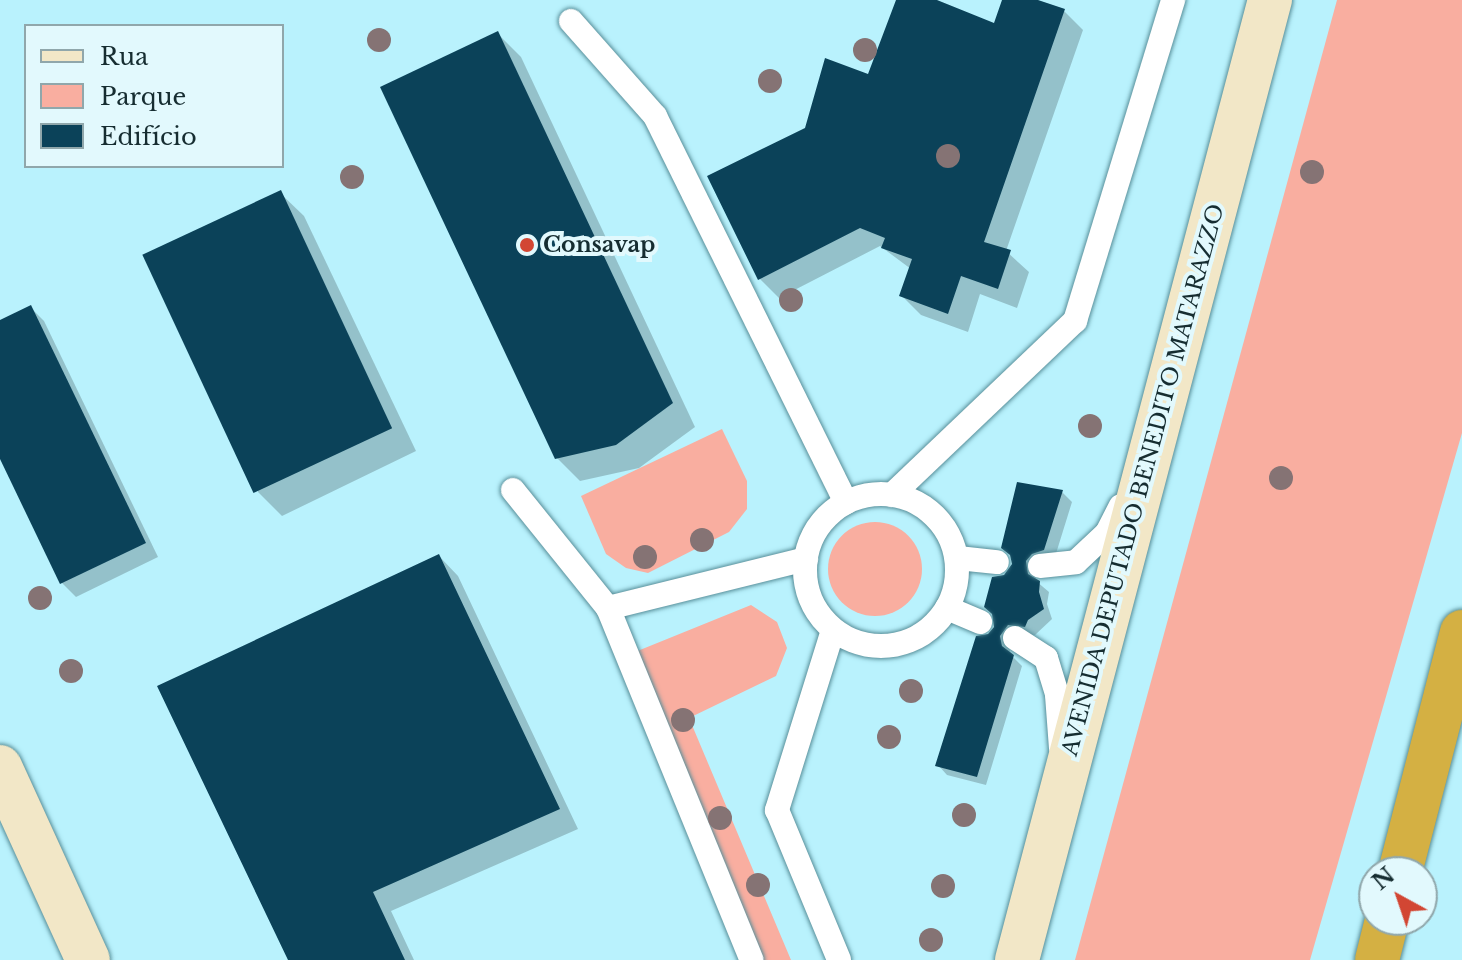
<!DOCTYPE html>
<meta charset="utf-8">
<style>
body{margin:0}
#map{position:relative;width:1462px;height:960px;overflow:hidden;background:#b9f2fd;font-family:"Libre Baskerville",serif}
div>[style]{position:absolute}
.green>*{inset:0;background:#f9aea0}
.round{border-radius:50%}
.shadow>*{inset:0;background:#0003}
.building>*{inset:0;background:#0b4259;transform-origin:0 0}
.roads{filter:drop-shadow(0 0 2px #588f9a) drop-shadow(0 0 2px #588f9a)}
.lane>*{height:24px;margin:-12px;padding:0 12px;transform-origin:12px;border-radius:12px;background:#fff}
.lane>.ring{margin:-12px;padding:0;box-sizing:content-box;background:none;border:24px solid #fff;border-radius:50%}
.secondary>*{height:44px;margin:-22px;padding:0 22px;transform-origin:22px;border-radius:22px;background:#f2e7c7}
.highway>*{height:44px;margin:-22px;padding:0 22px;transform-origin:22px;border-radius:22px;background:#d4b043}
.trees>*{width:24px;height:24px;margin:-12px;border-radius:50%;background:#857374}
.dots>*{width:22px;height:22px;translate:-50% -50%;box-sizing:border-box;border:4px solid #e2f9fd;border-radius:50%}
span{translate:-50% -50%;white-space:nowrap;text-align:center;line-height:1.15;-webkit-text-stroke:8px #e2f9fd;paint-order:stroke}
.poi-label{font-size:22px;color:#162d31;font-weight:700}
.left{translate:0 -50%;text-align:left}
.street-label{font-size:22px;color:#162d31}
.legend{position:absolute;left:24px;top:24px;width:260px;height:144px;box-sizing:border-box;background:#e2f9fd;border:2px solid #90a7ab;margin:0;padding:10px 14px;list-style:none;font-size:24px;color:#162d31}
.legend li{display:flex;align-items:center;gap:16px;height:40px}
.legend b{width:40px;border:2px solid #90a7ab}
.north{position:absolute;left:1358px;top:856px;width:80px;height:80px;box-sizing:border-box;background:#e2f9fd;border:2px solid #90a7ab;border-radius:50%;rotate:320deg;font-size:22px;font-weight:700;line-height:32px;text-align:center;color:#162d31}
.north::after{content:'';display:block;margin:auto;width:28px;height:36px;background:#d24633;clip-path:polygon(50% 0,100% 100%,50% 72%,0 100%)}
</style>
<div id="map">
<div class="green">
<i style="clip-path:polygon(1337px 0,1462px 0,1462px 433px,1310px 960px,1075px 960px)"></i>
<i style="clip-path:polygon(722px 429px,747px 481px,747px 509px,729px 532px,648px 573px,626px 568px,606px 554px,581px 496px)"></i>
<i class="round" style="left:828px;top:522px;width:94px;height:94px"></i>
<i style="clip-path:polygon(751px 605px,777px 622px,787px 648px,776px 676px,689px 718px,791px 960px,761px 960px,635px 652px)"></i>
</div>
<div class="shadow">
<i style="clip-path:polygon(898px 0,932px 0,995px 26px,1004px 0,1032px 0,1064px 11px,1083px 30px,1006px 251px,1029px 272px,1017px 308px,980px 294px,968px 332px,921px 315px,902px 296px,911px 269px,880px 246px,779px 298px,759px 278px,807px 129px,870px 77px)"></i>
<i style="clip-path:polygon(498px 34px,521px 57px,695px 427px,639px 468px,580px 481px,557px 458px)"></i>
<i style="clip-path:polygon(280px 193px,304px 216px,416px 451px,282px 516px,258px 492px)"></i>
<i style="clip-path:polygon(30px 307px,44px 321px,158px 557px,76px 597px,62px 583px,0 455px,0 322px)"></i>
<i style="clip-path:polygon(1018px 484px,1062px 492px,1072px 502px,1054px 560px,1035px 571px,1036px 581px,1049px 592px,1047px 604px,1052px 619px,1035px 635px,1017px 634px,1009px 647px,1011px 655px,1022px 666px,986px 785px,947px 775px,938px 765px,989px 636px,996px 628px,1005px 577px,1014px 565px)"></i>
<i style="clip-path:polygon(439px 556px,458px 576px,578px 829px,391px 911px,414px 960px,290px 960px)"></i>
</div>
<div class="building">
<i style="clip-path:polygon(896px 0,937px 0,994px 23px,1002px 0,1038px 0,1065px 9px,984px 242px,1011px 250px,998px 289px,961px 276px,948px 314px,899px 296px,912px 259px,881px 248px,885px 238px,860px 228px,758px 280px,707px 176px,805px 128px,825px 58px,868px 74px)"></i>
<i style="clip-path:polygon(498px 31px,673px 403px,616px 445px,555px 459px,380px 87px)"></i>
<i style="left:281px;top:190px;width:263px;height:153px;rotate:65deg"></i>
<i style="clip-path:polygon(31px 305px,146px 543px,60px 584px,0 459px,0 320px)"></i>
<i style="clip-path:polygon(1017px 482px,1063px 490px,1044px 550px,1032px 554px,1026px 561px,1028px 574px,1040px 581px,1039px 592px,1044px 609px,1028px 620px,1025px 627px,1008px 625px,1000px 636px,1002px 646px,1014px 655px,977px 777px,935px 766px,976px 636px,988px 634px,994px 627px,992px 614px,984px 607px,992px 577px,1004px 575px,1012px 564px,1010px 555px,1001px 548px)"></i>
<i style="clip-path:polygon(439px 554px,560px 809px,373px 892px,405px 960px,288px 960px,157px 686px)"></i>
</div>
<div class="roads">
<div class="lane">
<i style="left:571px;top:21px;width:127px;rotate:48.5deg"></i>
<i style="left:655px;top:116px;width:431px;rotate:63.7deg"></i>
<i style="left:513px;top:490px;width:151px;rotate:51.2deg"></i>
<i style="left:608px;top:608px;width:204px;rotate:-13.9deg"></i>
<i class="ring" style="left:805px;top:494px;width:128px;height:128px"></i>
<i style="left:892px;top:495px;width:253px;rotate:-43.6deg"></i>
<i style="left:1075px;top:321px;width:336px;rotate:-73deg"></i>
<i style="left:958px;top:558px;width:39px;rotate:6deg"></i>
<i style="left:1040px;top:566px;width:36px;rotate:-6deg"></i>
<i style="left:1076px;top:562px;width:42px;rotate:-43.1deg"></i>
<i style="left:1107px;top:533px;width:30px;rotate:-63deg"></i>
<i style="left:608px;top:608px;width:380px;rotate:67.8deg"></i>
<i style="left:947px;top:608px;width:36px;rotate:23deg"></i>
<i style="left:833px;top:630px;width:189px;rotate:107.3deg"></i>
<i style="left:777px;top:810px;width:162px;rotate:67.5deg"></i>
<i style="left:1015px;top:638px;width:37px;rotate:33deg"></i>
<i style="left:1046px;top:658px;width:39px;rotate:73deg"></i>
<i style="left:1057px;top:695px;width:53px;rotate:85.7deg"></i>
</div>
<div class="secondary">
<i style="left:0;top:767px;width:212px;rotate:65.5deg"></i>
<i style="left:1017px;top:960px;width:993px;rotate:-75.24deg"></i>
</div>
<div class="highway">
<i style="left:1400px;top:872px;width:248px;rotate:-75.5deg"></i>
<i style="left:1377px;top:960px;width:41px;rotate:-76deg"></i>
</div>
</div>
<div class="trees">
<i style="left:379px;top:40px"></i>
<i style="left:865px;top:50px"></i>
<i style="left:770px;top:81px"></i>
<i style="left:948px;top:156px"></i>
<i style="left:1312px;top:172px"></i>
<i style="left:352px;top:177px"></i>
<i style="left:791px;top:300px"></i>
<i style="left:1090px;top:426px"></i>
<i style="left:1281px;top:478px"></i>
<i style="left:702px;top:540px"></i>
<i style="left:645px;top:557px"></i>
<i style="left:40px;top:598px"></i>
<i style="left:71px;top:671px"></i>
<i style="left:911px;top:691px"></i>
<i style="left:683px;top:720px"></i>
<i style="left:889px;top:737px"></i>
<i style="left:964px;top:815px"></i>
<i style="left:720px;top:818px"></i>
<i style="left:758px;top:885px"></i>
<i style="left:943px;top:886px"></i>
<i style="left:931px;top:940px"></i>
</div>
<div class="dots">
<i style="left:527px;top:245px;background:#d24633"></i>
</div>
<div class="poi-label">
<span class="left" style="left:543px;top:245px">Consavap</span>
</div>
<div class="street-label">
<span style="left:1143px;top:480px;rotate:-75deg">AVENIDA DEPUTADO BENEDITO MATARAZZO</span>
</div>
<ul class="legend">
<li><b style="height:10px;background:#f2e7c7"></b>Rua</li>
<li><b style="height:22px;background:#f9aea0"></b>Parque</li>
<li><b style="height:22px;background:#0b4259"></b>Edifício</li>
</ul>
<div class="north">N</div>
</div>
